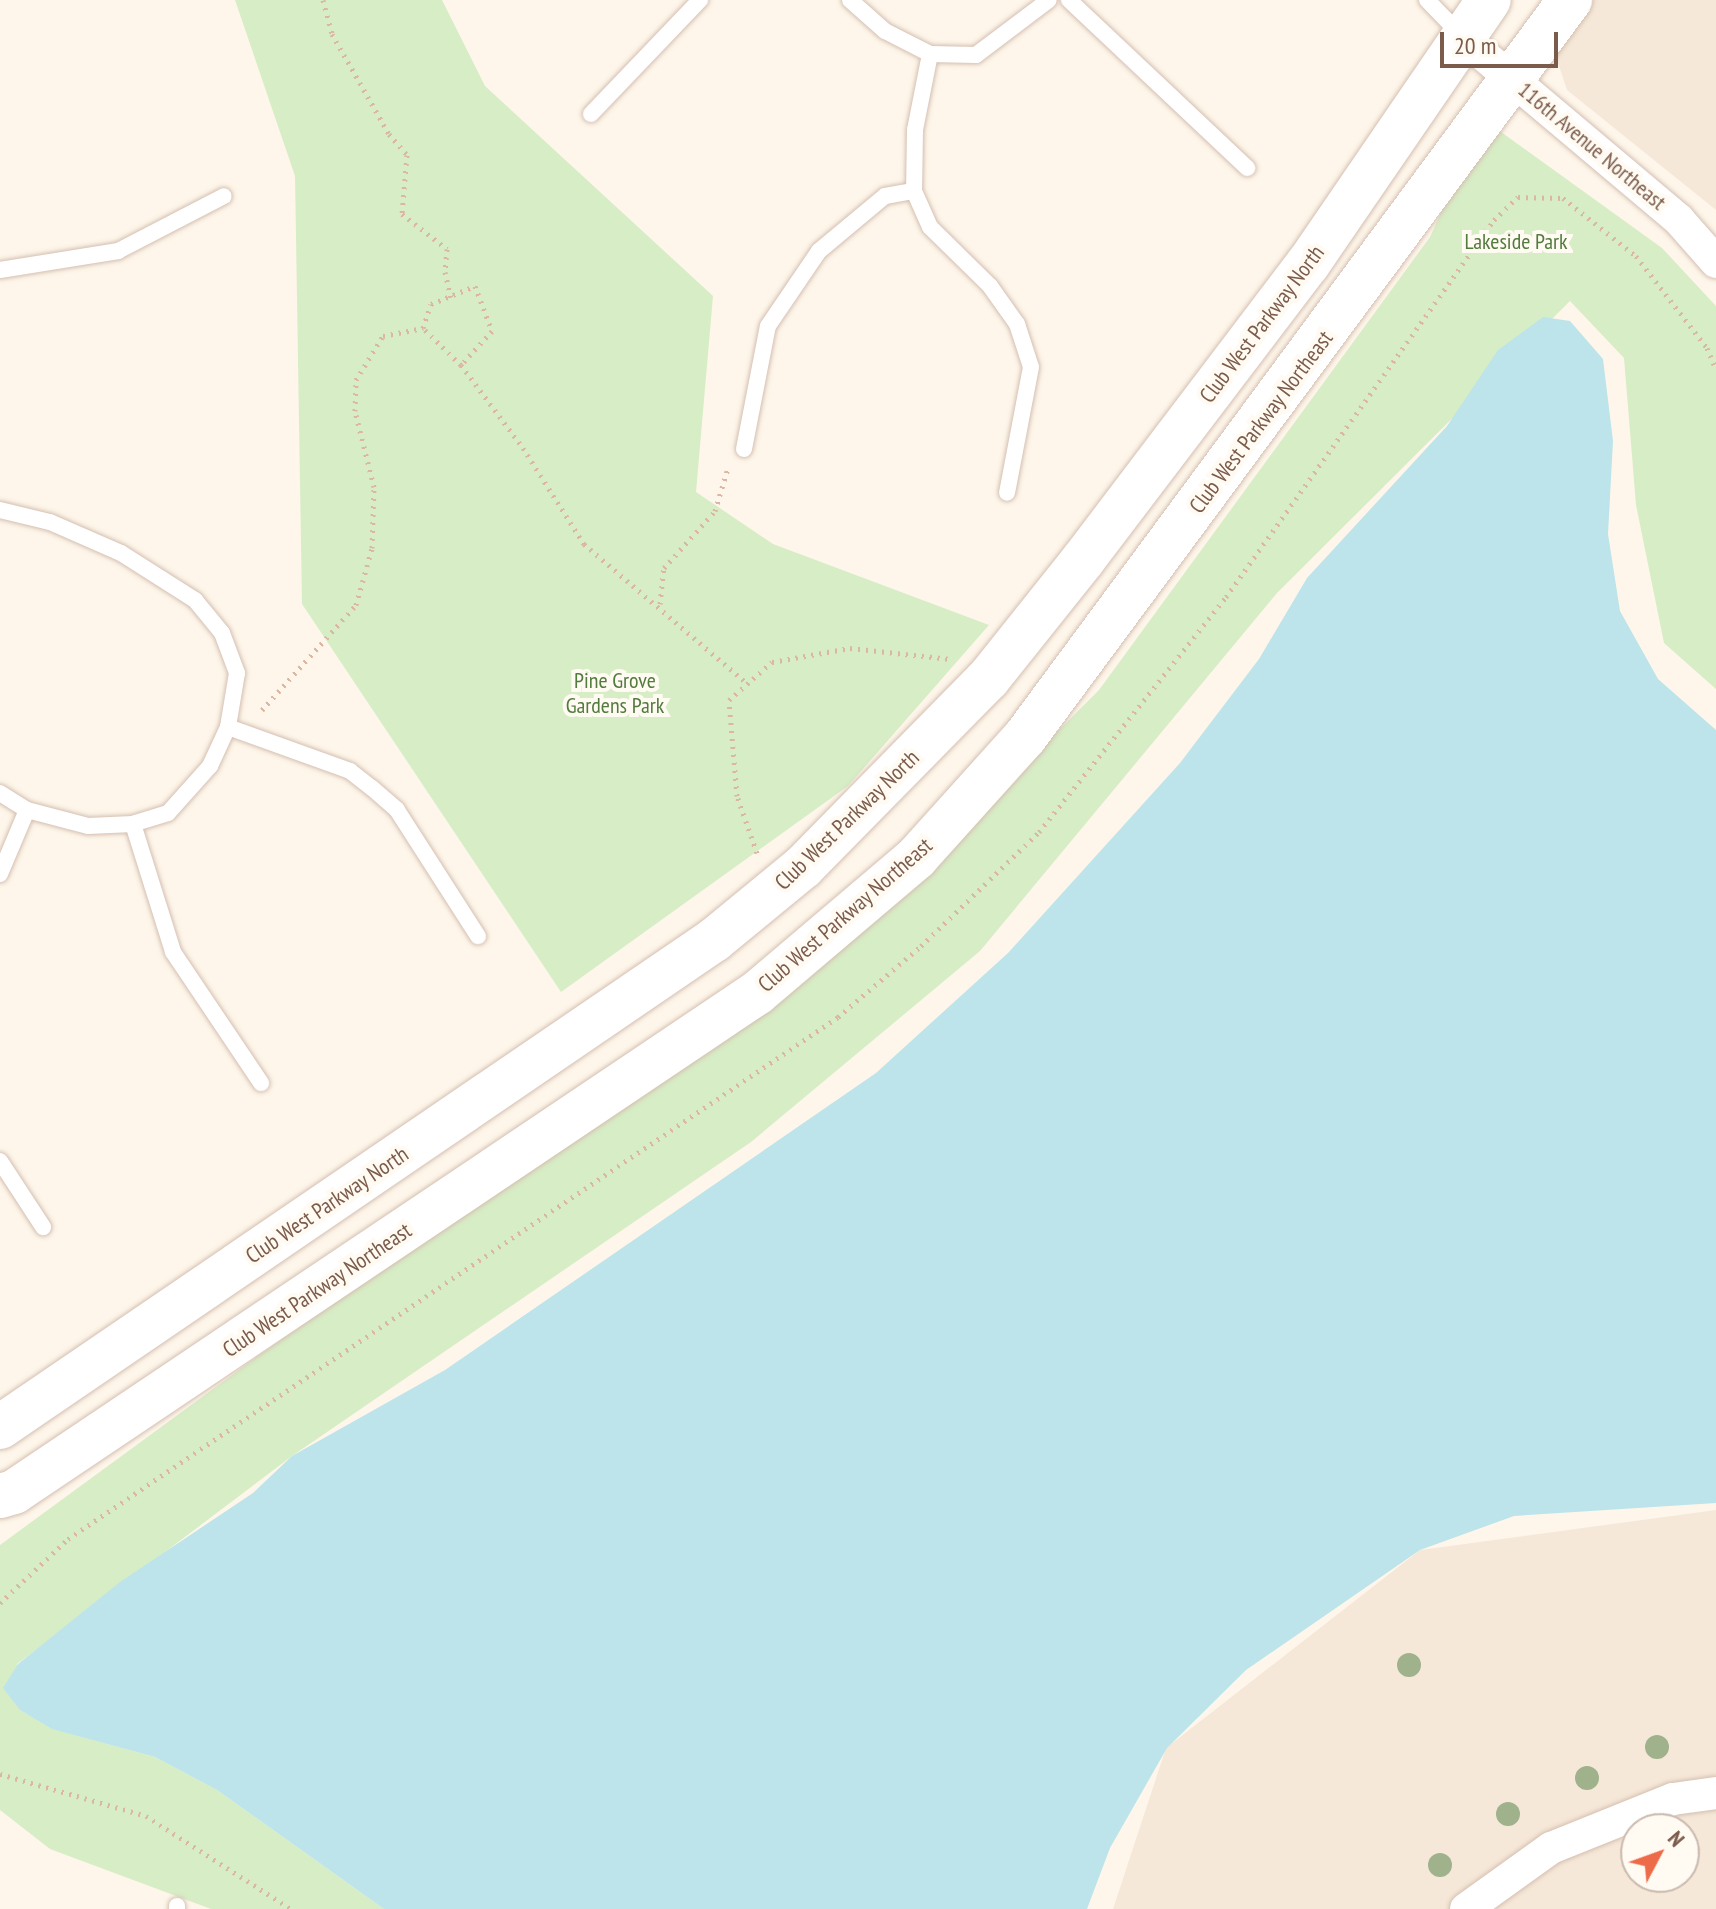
<!DOCTYPE html>
<style>
body{margin:0}
#map{position:relative;width:1716px;height:1909px;overflow:hidden;background:#fef6ea;font-family:"PT Sans Narrow",sans-serif}
div>[style]{position:absolute}
.residential>*{inset:0;background:#f6e8d8}
.green>*{inset:0;background:#d7edc6}
.water>*{inset:0;background:#bce4ea}
.path>*{height:5px;margin-top:-2.5px;transform-origin:0;background:repeating-linear-gradient(90deg,#dbb7a2 0 2px,transparent 0 8px)}
.roads{filter:drop-shadow(0 0 2px #d4bfb1) drop-shadow(0 0 2px #d4bfb1)}
.lane>*{height:16px;margin:-8px;padding:0 8px;transform-origin:8px;border-radius:8px;background:#fff}
.street>*{height:32px;margin:-16px;padding:0 16px;transform-origin:16px;border-radius:16px;background:#fff}
.secondary>*{height:44px;margin:-22px;padding:0 22px;transform-origin:22px;border-radius:22px;background:#fff}
.trees>*{width:24px;height:24px;margin:-12px;border-radius:50%;background:#9fb28b}
span{translate:-50% -50%;white-space:nowrap;text-align:center;line-height:1.15;-webkit-text-stroke:8px #fffaf2;paint-order:stroke}
.street-label{font-size:22px;color:#7b5b4a}
.park-label{font-size:22px;color:#527b3e}
.north{position:absolute;left:1620px;top:1813px;width:80px;height:80px;box-sizing:border-box;background:#fffaf2;border:2px solid #cabaaf;border-radius:50%;rotate:49deg;font-size:22px;font-weight:700;line-height:32px;text-align:center;color:#7b5b4a}
.north::after{content:'';display:block;margin:auto;width:28px;height:36px;background:#ee6b49;clip-path:polygon(50% 0,100% 100%,50% 72%,0 100%)}
.scale{position:absolute;left:1440px;top:32px;width:118px;height:36px;box-sizing:border-box;border:4px solid #7b5b4a;border-top:0;padding-left:10px;font-size:24px;line-height:28px;white-space:nowrap;color:#7b5b4a;-webkit-text-stroke:6px #fffaf2;paint-order:stroke}
</style>
<div id="map">
<div class="residential">
<i style="clip-path:polygon(1587px 0,1716px 0,1716px 210px,1567px 90px,1556px 57px)"></i>
<i style="clip-path:polygon(evenodd,1716px 1510px,1716px 1909px,1113px 1909px,1166px 1748px,1420px 1550px,1716px 1510px,1636px 1829px,1684px 1829px,1684px 1877px,1636px 1877px,1636px 1829px)"></i>
</div>
<div class="green">
<i style="clip-path:polygon(235px 0,442px 0,485px 86px,713px 296px,696px 492px,773px 544px,989px 625px,848px 786px,561px 992px,302px 604px,295px 176px)"></i>
<i style="clip-path:polygon(1483px 119px,1662px 248px,1716px 306px,1716px 689px,1664px 643px,1636px 505px,1624px 358px,1570px 301px,1277px 593px,980px 951px,751px 1142px,292px 1456px,17px 1664px,20px 1710px,53px 1729px,155px 1757px,217px 1790px,384px 1909px,211px 1909px,50px 1849px,0 1810px,0 1545px,262px 1353px,843px 946px,1099px 690px,1430px 237px)"></i>
</div>
<div class="water">
<i style="clip-path:polygon(1543px 317px,1570px 321px,1603px 359px,1613px 441px,1608px 534px,1620px 611px,1658px 679px,1716px 730px,1716px 1503px,1514px 1516px,1420px 1550px,1246px 1670px,1167px 1748px,1110px 1848px,1087px 1909px,384px 1909px,217px 1790px,155px 1757px,52px 1729px,20px 1710px,3px 1688px,18px 1664px,120px 1582px,253px 1493px,292px 1456px,445px 1370px,876px 1073px,1008px 953px,1180px 763px,1259px 659px,1307px 578px,1447px 426px,1498px 350px)"></i>
</div>
<div class="path">
<i style="left:323px;top:0;width:35px;rotate:75deg"></i>
<i style="left:332px;top:34px;width:115px;rotate:60.3deg"></i>
<i style="left:389px;top:134px;width:28px;rotate:49deg"></i>
<i style="left:407px;top:155px;width:59px;rotate:94.8deg"></i>
<i style="left:402px;top:214px;width:57px;rotate:37.9deg"></i>
<i style="left:447px;top:249px;width:23px;rotate:95deg"></i>
<i style="left:445px;top:272px;width:26px;rotate:77deg"></i>
<i style="left:461px;top:365px;width:53px;rotate:-135.8deg"></i>
<i style="left:423px;top:328px;width:25px;rotate:-72deg"></i>
<i style="left:431px;top:304px;width:48px;rotate:-22.2deg"></i>
<i style="left:475px;top:286px;width:48px;rotate:69.3deg"></i>
<i style="left:492px;top:331px;width:46px;rotate:132.4deg"></i>
<i style="left:461px;top:365px;width:104px;rotate:53.2deg"></i>
<i style="left:523px;top:448px;width:114px;rotate:57.6deg"></i>
<i style="left:584px;top:544px;width:216px;rotate:40.5deg"></i>
<i style="left:660px;top:604px;width:36px;rotate:-84deg"></i>
<i style="left:664px;top:568px;width:76px;rotate:-48.2deg"></i>
<i style="left:715px;top:511px;width:45px;rotate:-73.2deg"></i>
<i style="left:262px;top:710px;width:141px;rotate:-48.2deg"></i>
<i style="left:356px;top:605px;width:59px;rotate:-74.3deg"></i>
<i style="left:372px;top:548px;width:61px;rotate:-88.1deg"></i>
<i style="left:374px;top:487px;width:78px;rotate:-104deg"></i>
<i style="left:355px;top:411px;width:31px;rotate:-88deg"></i>
<i style="left:356px;top:380px;width:52px;rotate:-58.5deg"></i>
<i style="left:383px;top:336px;width:41px;rotate:-11.3deg"></i>
<i style="left:757px;top:853px;width:60px;rotate:-109.3deg"></i>
<i style="left:737px;top:796px;width:96px;rotate:-94.8deg"></i>
<i style="left:729px;top:700px;width:57px;rotate:-41.5deg"></i>
<i style="left:772px;top:662px;width:79px;rotate:-10.2deg"></i>
<i style="left:850px;top:648px;width:101px;rotate:6.3deg"></i>
<i style="left:0;top:1603px;width:93px;rotate:-43.3deg"></i>
<i style="left:68px;top:1539px;width:930px;rotate:-34.13deg"></i>
<i style="left:838px;top:1017px;width:109px;rotate:-40.5deg"></i>
<i style="left:921px;top:946px;width:164px;rotate:-44deg"></i>
<i style="left:1039px;top:832px;width:300px;rotate:-51.5deg"></i>
<i style="left:1226px;top:597px;width:463px;rotate:-54.6deg"></i>
<i style="left:1494px;top:220px;width:33px;rotate:-44deg"></i>
<i style="left:1518px;top:197px;width:45px;rotate:1.3deg"></i>
<i style="left:1563px;top:198px;width:93px;rotate:38.5deg"></i>
<i style="left:1636px;top:256px;width:116px;rotate:52.3deg"></i>
<i style="left:1707px;top:348px;width:23px;rotate:67deg"></i>
<i style="left:0;top:1774px;width:152px;rotate:16deg"></i>
<i style="left:146px;top:1816px;width:172px;rotate:32.7deg"></i>
</div>
<div class="roads">
<div class="lane">
<i style="left:850px;top:0;width:47px;rotate:41.5deg"></i>
<i style="left:885px;top:31px;width:51px;rotate:27.1deg"></i>
<i style="left:930px;top:54px;width:46px;rotate:1.2deg"></i>
<i style="left:976px;top:55px;width:91px;rotate:-37deg"></i>
<i style="left:1069px;top:0;width:245px;rotate:43.3deg"></i>
<i style="left:1427px;top:0;width:50px;rotate:45.8deg"></i>
<i style="left:930px;top:54px;width:77px;rotate:101.2deg"></i>
<i style="left:915px;top:130px;width:61px;rotate:90.9deg"></i>
<i style="left:914px;top:191px;width:39px;rotate:66deg"></i>
<i style="left:930px;top:227px;width:84px;rotate:44.5deg"></i>
<i style="left:990px;top:286px;width:47px;rotate:54.6deg"></i>
<i style="left:1017px;top:324px;width:45px;rotate:72deg"></i>
<i style="left:1031px;top:367px;width:128px;rotate:100.8deg"></i>
<i style="left:591px;top:114px;width:158px;rotate:-46.3deg"></i>
<i style="left:0;top:270px;width:120px;rotate:-9.1deg"></i>
<i style="left:118px;top:251px;width:119px;rotate:-27.4deg"></i>
<i style="left:744px;top:449px;width:125px;rotate:-79deg"></i>
<i style="left:768px;top:326px;width:91px;rotate:-55.8deg"></i>
<i style="left:819px;top:251px;width:86px;rotate:-39.8deg"></i>
<i style="left:885px;top:196px;width:29px;rotate:-10deg"></i>
<i style="left:0;top:510px;width:51px;rotate:13.5deg"></i>
<i style="left:50px;top:522px;width:77px;rotate:23.6deg"></i>
<i style="left:121px;top:553px;width:88px;rotate:32.4deg"></i>
<i style="left:195px;top:600px;width:43px;rotate:50.7deg"></i>
<i style="left:222px;top:633px;width:43px;rotate:69.4deg"></i>
<i style="left:237px;top:673px;width:55px;rotate:99.5deg"></i>
<i style="left:228px;top:727px;width:43px;rotate:114.8deg"></i>
<i style="left:210px;top:766px;width:63px;rotate:131.8deg"></i>
<i style="left:168px;top:813px;width:37px;rotate:163deg"></i>
<i style="left:133px;top:824px;width:45px;rotate:177.5deg"></i>
<i style="left:88px;top:826px;width:63px;rotate:-165.3deg"></i>
<i style="left:27px;top:810px;width:32px;rotate:-148deg"></i>
<i style="left:228px;top:727px;width:130px;rotate:19.8deg"></i>
<i style="left:350px;top:771px;width:28px;rotate:38deg"></i>
<i style="left:372px;top:788px;width:33px;rotate:41deg"></i>
<i style="left:397px;top:810px;width:150px;rotate:57.3deg"></i>
<i style="left:133px;top:824px;width:134px;rotate:72.6deg"></i>
<i style="left:173px;top:952px;width:158px;rotate:56.1deg"></i>
<i style="left:0;top:874px;width:69px;rotate:-67.1deg"></i>
<i style="left:0;top:1161px;width:79px;rotate:56.9deg"></i>
<i style="left:177px;top:1906px;width:3px;rotate:90deg"></i>
</div>
<div class="street">
<i style="left:1462px;top:37px;width:284px;rotate:40.1deg"></i>
<i style="left:1679px;top:220px;width:56px;rotate:48.6deg"></i>
<i style="left:1466px;top:1909px;width:105px;rotate:-35.7deg"></i>
<i style="left:1551px;top:1848px;width:131px;rotate:-21.9deg"></i>
<i style="left:1673px;top:1799px;width:43px;rotate:-7.9deg"></i>
</div>
<div class="secondary">
<i style="left:0;top:1427px;width:864px;rotate:-34.3deg"></i>
<i style="left:714px;top:940px;width:115px;rotate:-39.4deg"></i>
<i style="left:803px;top:867px;width:264px;rotate:-45.5deg"></i>
<i style="left:988px;top:679px;width:152px;rotate:-51.4deg"></i>
<i style="left:1083px;top:560px;width:372px;rotate:-52.8deg"></i>
<i style="left:1308px;top:264px;width:320px;rotate:-55.6deg"></i>
<i style="left:0;top:1496px;width:15px;rotate:-16deg"></i>
<i style="left:14px;top:1492px;width:895px;rotate:-33.89deg"></i>
<i style="left:757px;top:993px;width:209px;rotate:-40.3deg"></i>
<i style="left:916px;top:858px;width:163px;rotate:-48deg"></i>
<i style="left:1025px;top:737px;width:917px;rotate:-53.52deg"></i>
</div>
</div>
<div class="trees">
<i style="left:1409px;top:1665px"></i>
<i style="left:1657px;top:1747px"></i>
<i style="left:1587px;top:1778px"></i>
<i style="left:1508px;top:1814px"></i>
<i style="left:1440px;top:1865px"></i>
</div>
<div class="street-label">
<span style="left:1592px;top:146px;rotate:40deg">116th Avenue Northeast</span>
<span style="left:1262px;top:324px;rotate:-53deg">Club West Parkway North</span>
<span style="left:1261px;top:422px;rotate:-53deg">Club West Parkway Northeast</span>
<span style="left:847px;top:820px;rotate:-44deg">Club West Parkway North</span>
<span style="left:845px;top:915px;rotate:-41deg">Club West Parkway Northeast</span>
<span style="left:327px;top:1205px;rotate:-34deg">Club West Parkway North</span>
<span style="left:317px;top:1290px;rotate:-34deg">Club West Parkway Northeast</span>
</div>
<div class="park-label">
<span style="left:1516px;top:242px">Lakeside Park</span>
<span style="left:615px;top:693px">Pine Grove<br>Gardens Park</span>
</div>
<div class="north">N</div>
<div class="scale">20 m</div>
</div>
